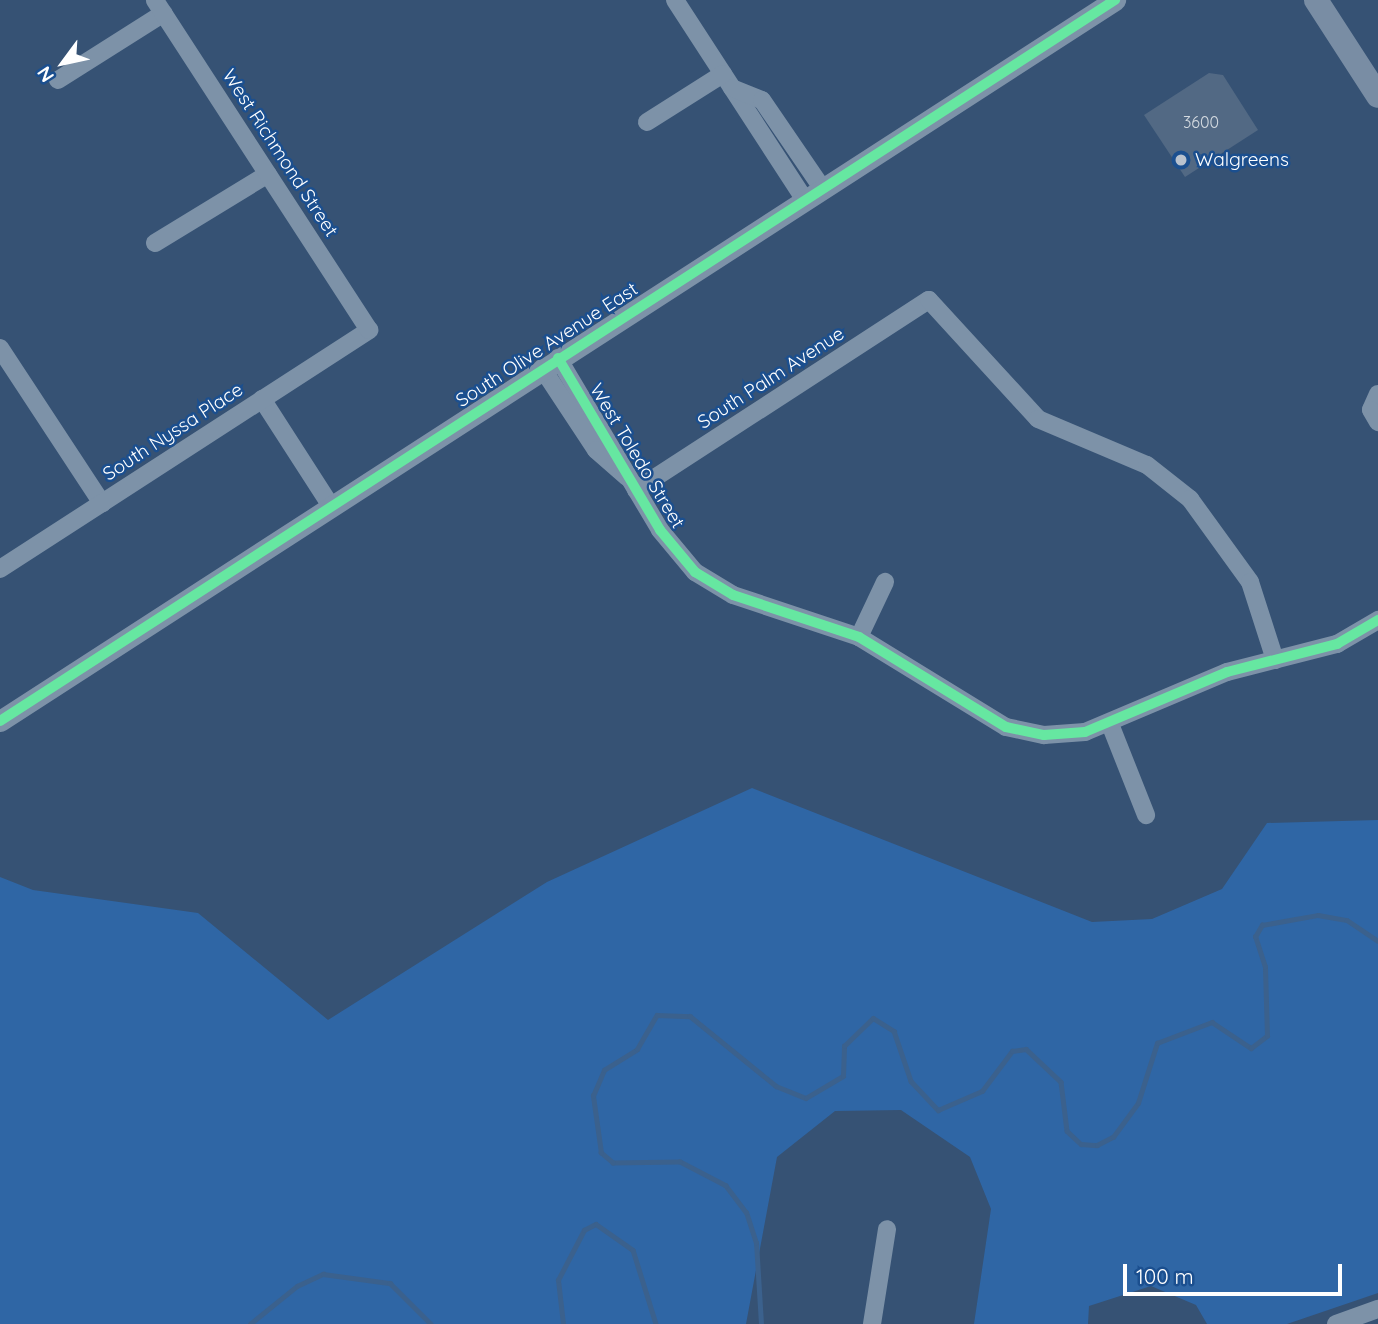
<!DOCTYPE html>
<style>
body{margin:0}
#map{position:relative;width:1378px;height:1324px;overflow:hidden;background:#365274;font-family:Quicksand,sans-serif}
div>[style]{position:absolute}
.green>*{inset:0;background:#2f66a5}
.stream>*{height:4.5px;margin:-2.25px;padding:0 2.25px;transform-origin:2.25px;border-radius:2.25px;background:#3b618d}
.building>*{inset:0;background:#526984}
.minor>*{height:18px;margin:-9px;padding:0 9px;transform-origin:9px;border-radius:9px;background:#7d92a8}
.tertiary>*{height:21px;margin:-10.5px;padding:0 10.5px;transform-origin:10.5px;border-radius:10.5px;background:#7d92a8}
.secondary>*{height:24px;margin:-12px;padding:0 12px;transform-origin:12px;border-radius:12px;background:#798da4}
.cycleway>*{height:10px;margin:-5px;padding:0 5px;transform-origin:5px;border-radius:5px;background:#66e7a1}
.dots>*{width:19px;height:19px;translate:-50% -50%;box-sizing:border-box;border:4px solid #1b4f8f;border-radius:50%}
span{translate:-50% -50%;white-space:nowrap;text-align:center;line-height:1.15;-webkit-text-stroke:5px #1b4f8f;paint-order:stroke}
.number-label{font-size:16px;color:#d4dae0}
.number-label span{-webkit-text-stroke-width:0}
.street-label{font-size:19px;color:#fff}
.poi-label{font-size:19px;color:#fff}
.left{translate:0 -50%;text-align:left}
.north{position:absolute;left:28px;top:28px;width:70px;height:70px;-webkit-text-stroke:5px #1b4f8f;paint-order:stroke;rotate:237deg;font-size:19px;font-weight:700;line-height:28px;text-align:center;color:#fff}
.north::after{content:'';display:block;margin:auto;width:24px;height:32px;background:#fff;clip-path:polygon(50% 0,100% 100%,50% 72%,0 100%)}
.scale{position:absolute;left:1123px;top:1264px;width:219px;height:32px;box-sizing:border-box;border:4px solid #fff;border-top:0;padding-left:9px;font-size:21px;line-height:24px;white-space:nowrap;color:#fff;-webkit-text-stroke:5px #1b4f8f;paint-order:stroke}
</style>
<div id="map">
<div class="green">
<i style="clip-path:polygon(752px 788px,1092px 922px,1152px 919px,1222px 889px,1267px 823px,1378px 820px,1378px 1293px,1287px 1324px,1207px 1324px,1196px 1305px,1151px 1286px,1089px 1306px,1088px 1324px,974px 1324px,991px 1209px,970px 1157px,901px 1110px,835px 1111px,777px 1157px,746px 1324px,0 1324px,0 877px,33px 890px,198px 913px,328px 1020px,547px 882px)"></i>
</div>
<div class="stream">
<i style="left:250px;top:1324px;width:60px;rotate:-39deg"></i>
<i style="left:297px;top:1286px;width:29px;rotate:-25deg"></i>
<i style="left:323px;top:1274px;width:68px;rotate:7.7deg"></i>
<i style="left:390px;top:1283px;width:58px;rotate:45deg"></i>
<i style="left:563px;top:1324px;width:44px;rotate:-96.5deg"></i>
<i style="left:558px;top:1280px;width:56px;rotate:-62.5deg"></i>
<i style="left:584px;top:1230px;width:13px;rotate:-27deg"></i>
<i style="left:596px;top:1224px;width:45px;rotate:35.1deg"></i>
<i style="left:633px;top:1250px;width:77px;rotate:72.7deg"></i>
<i style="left:761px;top:1324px;width:81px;rotate:-93.5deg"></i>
<i style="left:756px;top:1243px;width:32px;rotate:-108deg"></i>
<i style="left:746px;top:1213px;width:34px;rotate:-127deg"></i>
<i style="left:726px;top:1186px;width:52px;rotate:-152.4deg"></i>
<i style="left:680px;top:1162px;width:67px;rotate:179.1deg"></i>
<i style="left:613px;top:1163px;width:16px;rotate:-140deg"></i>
<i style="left:601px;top:1153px;width:58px;rotate:-98deg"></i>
<i style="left:593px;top:1096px;width:28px;rotate:-67deg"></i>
<i style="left:604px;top:1070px;width:39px;rotate:-32deg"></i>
<i style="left:637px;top:1049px;width:39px;rotate:-60deg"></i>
<i style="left:657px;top:1015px;width:33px;rotate:2deg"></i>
<i style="left:690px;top:1016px;width:111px;rotate:39.1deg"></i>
<i style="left:776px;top:1086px;width:32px;rotate:22deg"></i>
<i style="left:806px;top:1098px;width:43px;rotate:-30.7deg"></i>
<i style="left:843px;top:1076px;width:30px;rotate:-88deg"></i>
<i style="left:844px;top:1046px;width:40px;rotate:-44deg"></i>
<i style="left:873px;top:1018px;width:25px;rotate:32deg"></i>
<i style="left:894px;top:1031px;width:53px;rotate:71.2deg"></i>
<i style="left:911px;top:1081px;width:40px;rotate:47deg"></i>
<i style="left:938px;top:1110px;width:48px;rotate:-23.4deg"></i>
<i style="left:982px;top:1091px;width:50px;rotate:-53.1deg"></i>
<i style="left:1012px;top:1051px;width:14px;rotate:-8deg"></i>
<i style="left:1026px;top:1049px;width:48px;rotate:43.3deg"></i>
<i style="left:1061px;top:1082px;width:49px;rotate:83deg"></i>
<i style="left:1067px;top:1131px;width:19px;rotate:43deg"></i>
<i style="left:1081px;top:1144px;width:16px;rotate:4deg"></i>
<i style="left:1097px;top:1145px;width:18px;rotate:-27deg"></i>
<i style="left:1113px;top:1137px;width:42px;rotate:-53.7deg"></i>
<i style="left:1138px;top:1103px;width:63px;rotate:-72.4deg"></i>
<i style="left:1157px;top:1043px;width:59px;rotate:-20.9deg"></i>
<i style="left:1212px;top:1022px;width:47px;rotate:33.7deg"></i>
<i style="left:1251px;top:1048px;width:20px;rotate:-37deg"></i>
<i style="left:1267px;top:1036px;width:69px;rotate:-91.7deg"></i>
<i style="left:1265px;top:967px;width:32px;rotate:-108deg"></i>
<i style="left:1255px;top:937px;width:14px;rotate:-60deg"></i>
<i style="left:1262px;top:925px;width:57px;rotate:-10.1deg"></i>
<i style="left:1318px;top:915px;width:29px;rotate:10deg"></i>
<i style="left:1347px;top:920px;width:37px;rotate:34deg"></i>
</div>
<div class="building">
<i style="clip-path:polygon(1209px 73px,1223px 75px,1258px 130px,1185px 177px,1144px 115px)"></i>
</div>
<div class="minor">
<i style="left:675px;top:0;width:239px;rotate:57deg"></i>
<i style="left:58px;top:80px;width:125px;rotate:-32.3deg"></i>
<i style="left:732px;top:88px;width:32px;rotate:22deg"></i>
<i style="left:762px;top:100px;width:107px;rotate:55.7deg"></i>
<i style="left:647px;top:122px;width:90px;rotate:-32.3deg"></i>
<i style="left:155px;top:243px;width:132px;rotate:-31.4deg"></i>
<i style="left:0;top:348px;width:186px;rotate:56.7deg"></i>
<i style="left:558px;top:358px;width:200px;rotate:59.3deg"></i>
<i style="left:660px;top:530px;width:55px;rotate:50.2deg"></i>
<i style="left:695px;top:572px;width:44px;rotate:31.2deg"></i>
<i style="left:733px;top:595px;width:133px;rotate:18.4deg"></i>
<i style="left:859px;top:637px;width:172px;rotate:31.5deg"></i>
<i style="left:1006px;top:727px;width:39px;rotate:12deg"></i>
<i style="left:1044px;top:735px;width:41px;rotate:-4.2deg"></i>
<i style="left:1085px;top:732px;width:154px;rotate:-22.9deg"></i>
<i style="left:1227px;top:672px;width:114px;rotate:-14.3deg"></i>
<i style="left:1337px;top:644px;width:48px;rotate:-30.3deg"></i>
<i style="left:542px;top:368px;width:98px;rotate:56.6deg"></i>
<i style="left:596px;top:450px;width:41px;rotate:41.1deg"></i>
<i style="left:1378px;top:394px;width:17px;rotate:114deg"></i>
<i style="left:1371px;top:410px;width:14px;rotate:60deg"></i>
<i style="left:262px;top:399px;width:127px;rotate:57.2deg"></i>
<i style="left:636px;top:490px;width:349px;rotate:-33deg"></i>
<i style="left:929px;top:300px;width:161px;rotate:47.5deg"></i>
<i style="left:1038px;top:419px;width:118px;rotate:22.9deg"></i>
<i style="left:1147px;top:465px;width:55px;rotate:38.3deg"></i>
<i style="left:1190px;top:499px;width:102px;rotate:54.1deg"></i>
<i style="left:1250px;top:582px;width:82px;rotate:72.2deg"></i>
<i style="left:0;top:569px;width:440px;rotate:-32.9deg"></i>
<i style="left:369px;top:330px;width:393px;rotate:-123deg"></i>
<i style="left:859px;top:637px;width:61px;rotate:-64.7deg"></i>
<i style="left:1110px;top:724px;width:98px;rotate:68.4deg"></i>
<i style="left:872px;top:1324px;width:96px;rotate:-81deg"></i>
<i style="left:1336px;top:1324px;width:45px;rotate:-19.7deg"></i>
</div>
<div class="tertiary">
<i style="left:0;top:721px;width:1328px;rotate:-32.89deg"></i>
</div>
<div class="secondary">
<i style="left:1316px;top:0;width:114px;rotate:57.1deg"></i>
</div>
<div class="cycleway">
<i style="left:558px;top:358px;width:200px;rotate:59.3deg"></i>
<i style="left:660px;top:530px;width:55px;rotate:50.2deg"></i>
<i style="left:695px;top:572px;width:44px;rotate:31.2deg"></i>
<i style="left:733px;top:595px;width:133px;rotate:18.4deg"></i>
<i style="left:859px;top:637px;width:172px;rotate:31.5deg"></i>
<i style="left:1006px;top:727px;width:39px;rotate:12deg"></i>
<i style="left:1044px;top:735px;width:41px;rotate:-4.2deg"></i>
<i style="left:1085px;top:732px;width:154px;rotate:-22.9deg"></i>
<i style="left:1227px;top:672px;width:114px;rotate:-14.3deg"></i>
<i style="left:1337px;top:644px;width:48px;rotate:-30.3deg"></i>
<i style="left:0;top:721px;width:1328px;rotate:-32.89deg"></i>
</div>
<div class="dots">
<i style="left:1181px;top:160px;background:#b9c2ce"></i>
</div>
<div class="number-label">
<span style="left:1201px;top:122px">3600</span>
</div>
<div class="street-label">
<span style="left:280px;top:153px;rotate:57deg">West Richmond Street</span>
<span style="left:547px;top:345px;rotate:-33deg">South Olive Avenue East</span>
<span style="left:771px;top:378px;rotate:-33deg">South Palm Avenue</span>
<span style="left:173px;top:432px;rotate:-33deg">South Nyssa Place</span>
<span style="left:637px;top:456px;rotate:59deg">West Toledo Street</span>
</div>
<div class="poi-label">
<span class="left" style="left:1195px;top:160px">Walgreens</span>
</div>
<div class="north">N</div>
<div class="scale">100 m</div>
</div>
